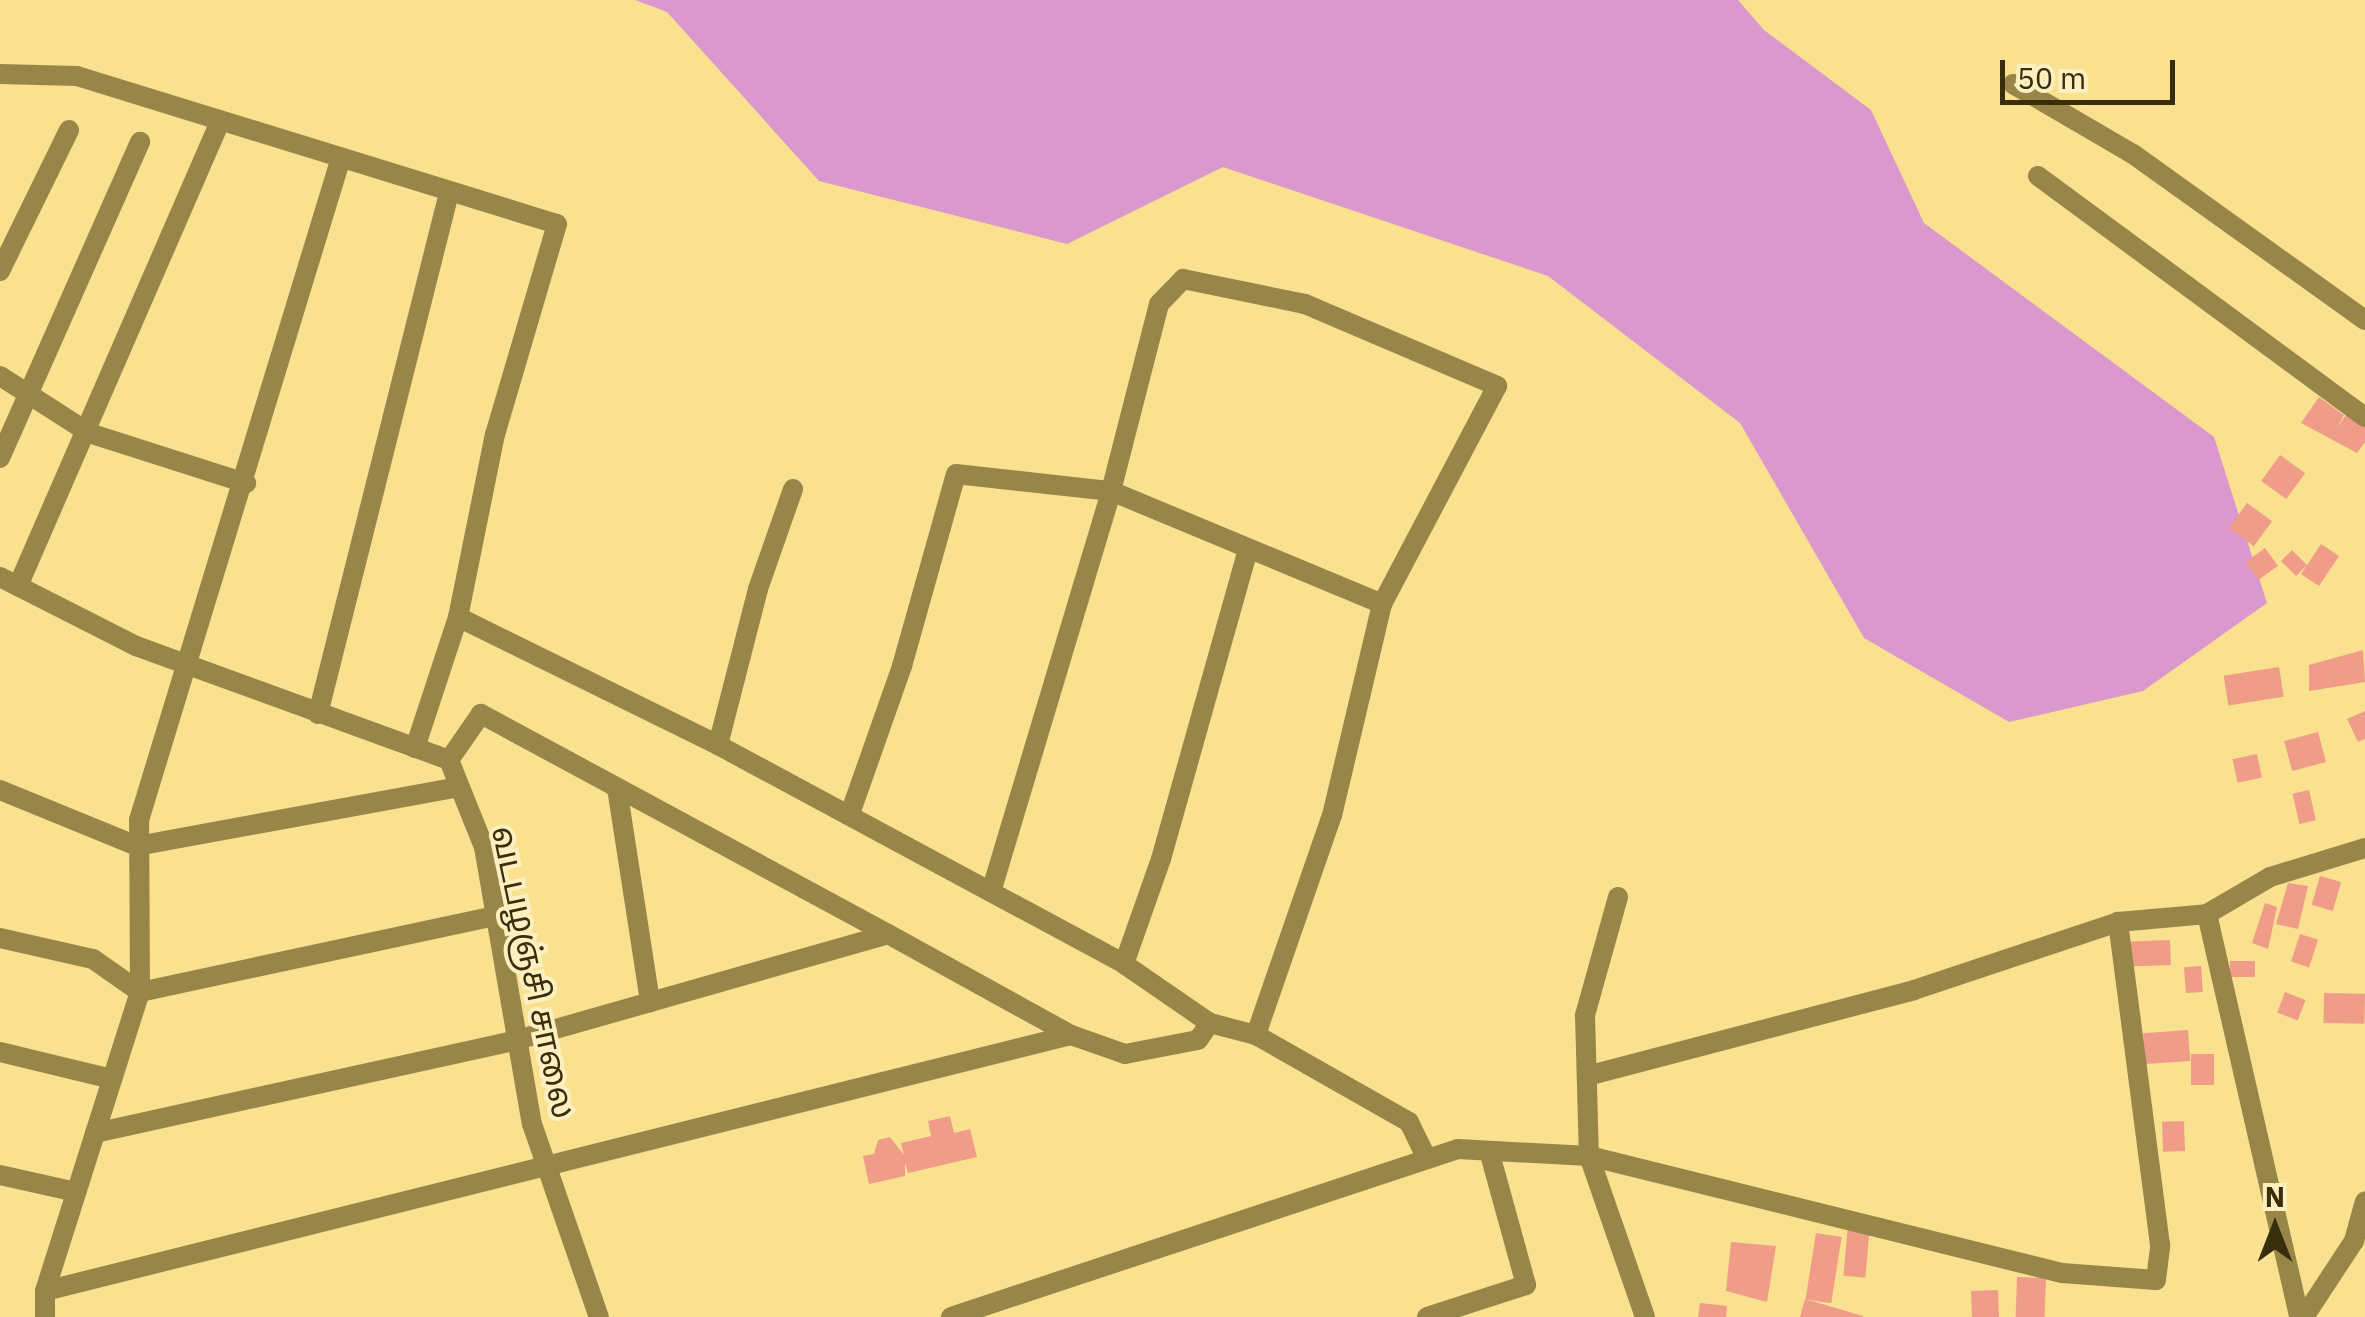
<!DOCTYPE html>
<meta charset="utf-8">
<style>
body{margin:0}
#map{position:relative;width:2365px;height:1317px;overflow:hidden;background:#f9e190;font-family:"IBM Plex Sans","Noto Sans Tamil",sans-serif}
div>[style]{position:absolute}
.green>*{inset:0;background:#da98cd}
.building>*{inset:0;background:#ef9c89;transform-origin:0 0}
.minor>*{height:20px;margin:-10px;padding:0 10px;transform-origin:10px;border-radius:10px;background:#988648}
.tertiary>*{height:20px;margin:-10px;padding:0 10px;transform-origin:10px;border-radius:10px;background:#988648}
span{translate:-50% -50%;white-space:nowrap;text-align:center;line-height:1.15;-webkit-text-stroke:8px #fdefc0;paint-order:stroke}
.street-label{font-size:32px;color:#382e0c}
.north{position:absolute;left:2225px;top:1177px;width:100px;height:100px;-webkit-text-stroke:8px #fdefc0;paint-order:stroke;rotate:0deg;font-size:28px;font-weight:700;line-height:40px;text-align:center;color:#382e0c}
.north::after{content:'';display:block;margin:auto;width:35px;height:45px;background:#382e0c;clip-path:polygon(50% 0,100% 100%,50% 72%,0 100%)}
.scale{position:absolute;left:2000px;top:60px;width:175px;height:45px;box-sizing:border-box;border:5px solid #382e0c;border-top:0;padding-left:12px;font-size:30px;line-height:35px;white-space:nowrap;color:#382e0c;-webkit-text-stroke:8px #fdefc0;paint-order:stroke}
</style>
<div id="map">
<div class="green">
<i style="clip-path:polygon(635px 0,1738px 0,1764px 30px,1871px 110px,1924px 223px,2214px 437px,2267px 603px,2143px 691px,2009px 722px,1864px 638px,1740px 423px,1548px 276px,1223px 167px,1067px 244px,819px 181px,667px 12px)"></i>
</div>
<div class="building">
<i style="clip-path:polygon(2319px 397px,2344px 415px,2337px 428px,2350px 409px,2365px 420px,2365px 442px,2357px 453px,2301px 423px)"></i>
<i style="left:2280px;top:455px;width:31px;height:32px;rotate:36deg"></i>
<i style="left:2247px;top:503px;width:31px;height:31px;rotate:36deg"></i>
<i style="clip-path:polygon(2321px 544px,2339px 556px,2319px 586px,2301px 574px,2307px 565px,2296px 576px,2281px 561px,2292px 550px,2307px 565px)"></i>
<i style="left:2265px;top:548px;width:22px;height:24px;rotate:54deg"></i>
<i style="clip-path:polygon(2363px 650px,2365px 682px,2309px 691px,2309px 665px)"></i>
<i style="left:2279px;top:667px;width:30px;height:56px;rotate:81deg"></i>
<i style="clip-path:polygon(2365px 711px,2365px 739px,2358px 742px,2347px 719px)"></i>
<i style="left:2318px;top:732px;width:31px;height:35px;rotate:75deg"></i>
<i style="left:2257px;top:754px;width:24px;height:25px;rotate:78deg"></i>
<i style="left:2309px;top:790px;width:31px;height:17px;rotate:77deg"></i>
<i style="left:2320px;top:876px;width:22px;height:30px;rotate:16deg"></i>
<i style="clip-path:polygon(2288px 883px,2308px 886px,2298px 929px,2276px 924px)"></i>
<i style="clip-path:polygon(2265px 903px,2277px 907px,2268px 949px,2252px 943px)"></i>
<i style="left:2300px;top:934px;width:19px;height:29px;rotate:18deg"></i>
<i style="left:2170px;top:940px;width:25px;height:40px;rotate:88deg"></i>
<i style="left:2230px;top:961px;width:25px;height:16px"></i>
<i style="left:2201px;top:966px;width:26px;height:17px;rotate:86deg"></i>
<i style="left:2285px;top:992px;width:22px;height:22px;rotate:21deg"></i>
<i style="left:2324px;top:993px;width:41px;height:30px;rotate:1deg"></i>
<i style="left:2188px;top:1030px;width:31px;height:45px;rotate:86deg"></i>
<i style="left:2191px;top:1054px;width:23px;height:31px"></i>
<i style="clip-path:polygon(950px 1116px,954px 1133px,970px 1129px,977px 1157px,908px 1173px,905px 1163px,905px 1176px,869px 1184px,863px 1156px,874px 1154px,878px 1140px,890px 1137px,904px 1155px,901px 1143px,931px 1136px,928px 1121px)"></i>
<i style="left:2184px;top:1121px;width:30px;height:22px;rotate:88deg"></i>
<i style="left:1848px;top:1224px;width:22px;height:52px;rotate:5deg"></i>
<i style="left:1816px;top:1233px;width:26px;height:67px;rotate:9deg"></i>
<i style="clip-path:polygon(1731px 1242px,1776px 1246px,1767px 1302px,1726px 1291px)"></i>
<i style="left:2017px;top:1277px;width:29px;height:40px;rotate:2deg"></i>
<i style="left:1998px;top:1290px;width:27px;height:27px;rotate:88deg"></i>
<i style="clip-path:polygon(1805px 1299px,1863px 1316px,1863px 1317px,1800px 1317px)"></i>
<i style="clip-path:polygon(1700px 1303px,1727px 1306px,1726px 1317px,1698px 1317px)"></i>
</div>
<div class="minor">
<i style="left:0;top:74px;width:77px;rotate:1.5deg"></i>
<i style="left:77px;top:76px;width:502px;rotate:17.14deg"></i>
<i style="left:557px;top:224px;width:219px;rotate:106.4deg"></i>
<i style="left:495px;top:434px;width:187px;rotate:101.4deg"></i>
<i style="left:2013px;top:84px;width:139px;rotate:30.3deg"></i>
<i style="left:2133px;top:154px;width:285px;rotate:35.6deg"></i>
<i style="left:2038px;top:176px;width:406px;rotate:36.4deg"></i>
<i style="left:0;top:271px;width:157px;rotate:-63.9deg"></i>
<i style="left:0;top:376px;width:106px;rotate:32.6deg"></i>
<i style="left:89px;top:433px;width:165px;rotate:17.7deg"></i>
<i style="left:0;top:458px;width:346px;rotate:-66.1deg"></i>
<i style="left:18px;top:586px;width:504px;rotate:-66.49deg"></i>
<i style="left:318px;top:714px;width:537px;rotate:-75.89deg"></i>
<i style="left:718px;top:745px;width:461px;rotate:28.3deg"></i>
<i style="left:1124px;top:964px;width:104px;rotate:34.5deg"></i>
<i style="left:1210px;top:1023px;width:48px;rotate:14.6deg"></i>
<i style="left:1256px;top:1035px;width:176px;rotate:29.6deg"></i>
<i style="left:1409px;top:1122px;width:41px;rotate:64.1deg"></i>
<i style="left:415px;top:748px;width:138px;rotate:-71.8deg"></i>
<i style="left:458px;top:617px;width:290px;rotate:26.2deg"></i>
<i style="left:718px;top:745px;width:161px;rotate:-75.6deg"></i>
<i style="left:758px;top:589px;width:106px;rotate:-70.7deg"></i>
<i style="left:617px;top:788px;width:217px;rotate:81.2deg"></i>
<i style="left:0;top:790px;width:148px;rotate:22.2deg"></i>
<i style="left:137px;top:846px;width:328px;rotate:-10.4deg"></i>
<i style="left:851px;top:811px;width:154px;rotate:-70.6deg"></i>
<i style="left:902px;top:666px;width:199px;rotate:-74.3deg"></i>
<i style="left:956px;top:474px;width:156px;rotate:6.3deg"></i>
<i style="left:1111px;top:491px;width:294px;rotate:22.6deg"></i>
<i style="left:991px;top:892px;width:419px;rotate:-73.3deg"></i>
<i style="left:1111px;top:491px;width:193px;rotate:-75.6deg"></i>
<i style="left:1159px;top:304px;width:35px;rotate:-46deg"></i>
<i style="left:1183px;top:279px;width:125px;rotate:11.6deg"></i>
<i style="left:1305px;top:304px;width:209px;rotate:23.1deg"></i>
<i style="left:1497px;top:386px;width:246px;rotate:117.8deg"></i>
<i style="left:1382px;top:604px;width:217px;rotate:103.3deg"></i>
<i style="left:1332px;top:815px;width:233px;rotate:109.1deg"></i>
<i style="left:1618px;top:897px;width:123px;rotate:105.6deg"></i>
<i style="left:1585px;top:1015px;width:141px;rotate:88.4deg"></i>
<i style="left:1589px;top:1156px;width:487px;rotate:13.9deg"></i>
<i style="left:2062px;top:1273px;width:94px;rotate:4.3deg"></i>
<i style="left:2156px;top:1280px;width:35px;rotate:-83deg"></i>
<i style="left:2160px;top:1245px;width:326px;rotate:-97.4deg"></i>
<i style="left:2207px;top:914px;width:413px;rotate:77.1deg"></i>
<i style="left:0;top:938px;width:95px;rotate:12.7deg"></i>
<i style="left:93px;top:959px;width:57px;rotate:35.1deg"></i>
<i style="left:140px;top:992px;width:172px;rotate:-90.3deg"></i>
<i style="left:139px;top:820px;width:689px;rotate:-73.04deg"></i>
<i style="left:1124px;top:964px;width:111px;rotate:-70.6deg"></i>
<i style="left:1161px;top:859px;width:322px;rotate:-74.3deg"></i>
<i style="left:1071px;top:1035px;width:57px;rotate:19.4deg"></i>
<i style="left:1125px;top:1054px;width:74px;rotate:-10.9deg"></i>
<i style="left:1198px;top:1040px;width:21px;rotate:-55deg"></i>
<i style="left:0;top:1052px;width:115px;rotate:13.6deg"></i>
<i style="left:1587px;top:1076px;width:338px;rotate:-14.7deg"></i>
<i style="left:1914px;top:990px;width:215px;rotate:-18.4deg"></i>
<i style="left:2118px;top:922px;width:89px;rotate:-5.1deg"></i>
<i style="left:2207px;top:914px;width:73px;rotate:-30.4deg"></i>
<i style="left:2270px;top:877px;width:99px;rotate:-17deg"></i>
<i style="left:95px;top:1133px;width:432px;rotate:-12.4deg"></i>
<i style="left:517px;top:1040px;width:386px;rotate:-15.9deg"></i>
<i style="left:888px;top:934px;width:463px;rotate:-151.6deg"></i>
<i style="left:481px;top:714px;width:56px;rotate:124.8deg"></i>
<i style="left:0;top:1175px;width:78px;rotate:12.6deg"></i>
<i style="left:45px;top:1291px;width:314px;rotate:-72.4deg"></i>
<i style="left:140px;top:992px;width:363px;rotate:-12.1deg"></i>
<i style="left:45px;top:1317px;width:26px;rotate:-90deg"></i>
<i style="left:45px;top:1291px;width:1057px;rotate:-14.01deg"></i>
<i style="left:1071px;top:1035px;width:209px;rotate:-151.1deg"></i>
<i style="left:1427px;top:1317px;width:104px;rotate:-17.9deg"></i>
<i style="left:1526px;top:1285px;width:139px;rotate:-105.4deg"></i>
<i style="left:2304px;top:1317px;width:91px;rotate:-56.7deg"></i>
<i style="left:2354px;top:1241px;width:41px;rotate:-74.6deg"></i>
</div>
<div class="tertiary">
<i style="left:0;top:577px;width:153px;rotate:26.9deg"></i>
<i style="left:136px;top:646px;width:333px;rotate:20deg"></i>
<i style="left:449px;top:760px;width:94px;rotate:68.1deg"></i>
<i style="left:484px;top:847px;width:281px;rotate:80.2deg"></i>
<i style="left:532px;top:1124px;width:204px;rotate:70.9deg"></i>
<i style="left:951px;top:1317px;width:534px;rotate:-18.33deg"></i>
<i style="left:1458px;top:1149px;width:131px;rotate:3.1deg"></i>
<i style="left:1589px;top:1156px;width:170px;rotate:70.8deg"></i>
</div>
<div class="street-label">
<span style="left:534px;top:972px;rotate:78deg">வடபழஞ்சி சாலை</span>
</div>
<div class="north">N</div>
<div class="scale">50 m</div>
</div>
